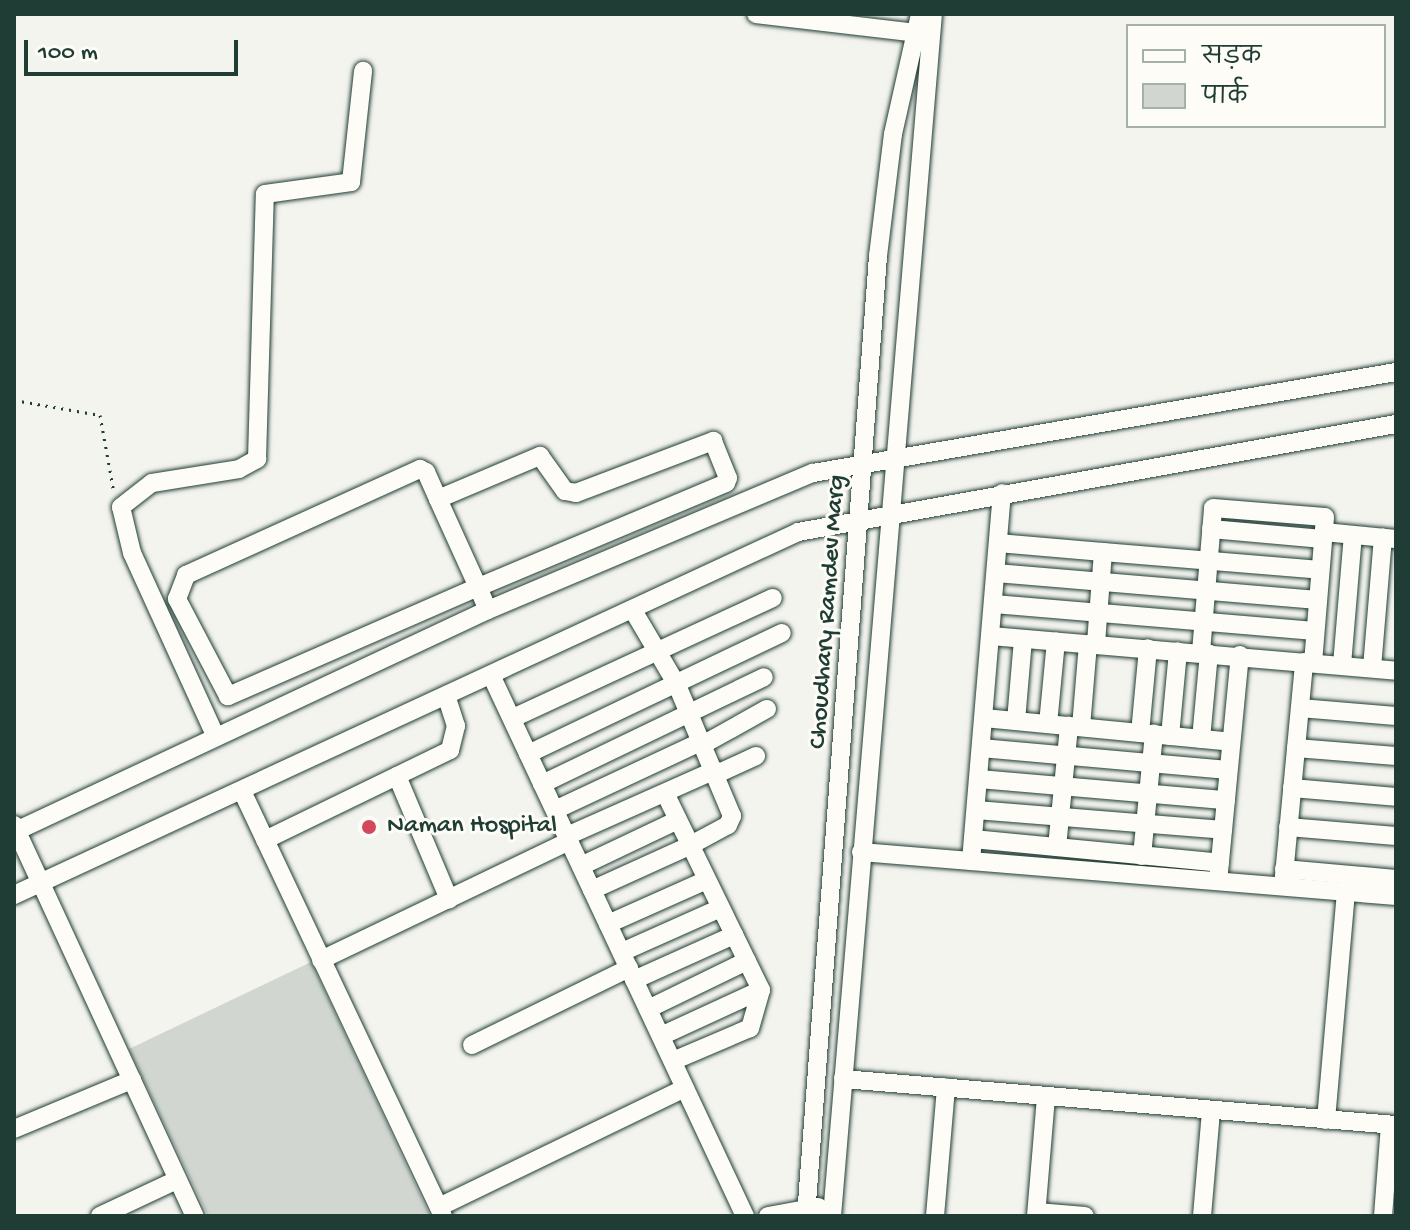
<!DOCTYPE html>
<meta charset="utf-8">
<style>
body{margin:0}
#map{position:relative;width:1410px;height:1230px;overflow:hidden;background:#f4f4ef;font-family:"Gochi Hand","Playpen Sans Deva",sans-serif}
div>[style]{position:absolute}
.green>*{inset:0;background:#d1d6d1}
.path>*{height:3px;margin-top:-1.5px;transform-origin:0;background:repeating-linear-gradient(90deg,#1f3d34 0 2px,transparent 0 8px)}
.roads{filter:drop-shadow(0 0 2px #1f3d34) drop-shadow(0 0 2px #1f3d34)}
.minor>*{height:18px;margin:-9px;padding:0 9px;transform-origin:9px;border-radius:9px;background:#fdfcf7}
.dots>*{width:22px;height:22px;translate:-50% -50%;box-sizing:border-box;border:4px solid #fdfcf7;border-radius:50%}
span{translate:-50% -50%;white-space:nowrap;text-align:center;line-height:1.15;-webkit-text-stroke:6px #fdfcf7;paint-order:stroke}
.street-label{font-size:26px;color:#1f3d34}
.poi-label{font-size:26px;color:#1f3d34}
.left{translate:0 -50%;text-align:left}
.frame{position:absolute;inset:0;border:16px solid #1f3d34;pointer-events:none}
.legend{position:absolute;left:1126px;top:24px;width:260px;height:104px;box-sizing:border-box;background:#fdfcf7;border:2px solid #a4b0a9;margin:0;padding:10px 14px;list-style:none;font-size:24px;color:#1f3d34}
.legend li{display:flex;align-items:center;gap:16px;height:40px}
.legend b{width:40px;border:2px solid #a4b0a9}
.scale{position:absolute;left:24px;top:40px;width:214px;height:36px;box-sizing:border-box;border:4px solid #1f3d34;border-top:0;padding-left:10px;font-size:24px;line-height:28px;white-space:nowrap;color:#1f3d34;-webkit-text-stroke:6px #fdfcf7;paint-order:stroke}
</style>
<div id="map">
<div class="green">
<i style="clip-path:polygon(311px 962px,430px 1216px,208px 1216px,129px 1049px)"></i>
</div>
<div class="path">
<i style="left:14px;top:400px;width:87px;rotate:9.9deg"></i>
<i style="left:100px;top:415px;width:79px;rotate:79.8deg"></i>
</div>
<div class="roads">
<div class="minor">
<i style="left:756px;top:14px;width:163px;rotate:6.7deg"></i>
<i style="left:438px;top:499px;width:111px;rotate:-22.9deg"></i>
<i style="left:540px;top:456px;width:43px;rotate:54.5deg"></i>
<i style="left:565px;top:491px;width:11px;rotate:10deg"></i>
<i style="left:576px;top:493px;width:147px;rotate:-20.8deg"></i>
<i style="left:713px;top:441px;width:40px;rotate:68deg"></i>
<i style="left:728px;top:478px;width:5px;rotate:112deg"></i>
<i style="left:726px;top:483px;width:269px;rotate:157.2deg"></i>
<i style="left:478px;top:587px;width:273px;rotate:156.4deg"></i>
<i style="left:228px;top:696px;width:110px;rotate:-117.7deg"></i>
<i style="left:177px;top:599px;width:26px;rotate:-69deg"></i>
<i style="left:186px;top:575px;width:257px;rotate:-24.4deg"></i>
<i style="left:420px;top:469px;width:7px;rotate:27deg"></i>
<i style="left:426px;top:472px;width:30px;rotate:66deg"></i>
<i style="left:438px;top:499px;width:97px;rotate:65.6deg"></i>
<i style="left:478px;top:587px;width:25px;rotate:67deg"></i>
<i style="left:1211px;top:529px;width:112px;rotate:5.1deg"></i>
<i style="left:1324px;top:532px;width:72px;rotate:5.6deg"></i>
<i style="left:998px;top:543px;width:105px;rotate:4.9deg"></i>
<i style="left:1103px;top:552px;width:92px;rotate:94.4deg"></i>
<i style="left:1103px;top:552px;width:218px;rotate:4.7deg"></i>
<i style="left:996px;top:573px;width:323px;rotate:4.8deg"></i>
<i style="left:994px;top:604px;width:322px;rotate:4.8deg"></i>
<i style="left:991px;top:636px;width:407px;rotate:4.9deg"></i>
<i style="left:1201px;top:652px;width:144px;rotate:-85.2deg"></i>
<i style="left:1213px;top:508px;width:112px;rotate:4.6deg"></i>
<i style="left:1325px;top:517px;width:145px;rotate:94.7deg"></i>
<i style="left:1342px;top:665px;width:130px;rotate:-85.2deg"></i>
<i style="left:1372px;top:668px;width:131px;rotate:-85.2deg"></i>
<i style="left:491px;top:675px;width:598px;rotate:64.85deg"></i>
<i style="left:1300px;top:708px;width:96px;rotate:4.8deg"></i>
<i style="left:513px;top:718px;width:286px;rotate:-24.8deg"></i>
<i style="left:984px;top:718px;width:248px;rotate:5.5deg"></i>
<i style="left:1016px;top:721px;width:82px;rotate:-85.1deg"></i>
<i style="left:1048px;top:724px;width:83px;rotate:-84.5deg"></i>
<i style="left:1081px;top:727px;width:83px;rotate:-85.2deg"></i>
<i style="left:1140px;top:733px;width:85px;rotate:-84.6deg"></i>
<i style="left:215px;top:735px;width:200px;rotate:-114.5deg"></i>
<i style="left:132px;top:553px;width:47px;rotate:-103.4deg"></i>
<i style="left:121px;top:507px;width:39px;rotate:-38deg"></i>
<i style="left:152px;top:483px;width:88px;rotate:-9.1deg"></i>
<i style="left:239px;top:469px;width:21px;rotate:-29deg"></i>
<i style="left:257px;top:459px;width:265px;rotate:-88.3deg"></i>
<i style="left:265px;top:194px;width:87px;rotate:-7.9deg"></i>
<i style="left:351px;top:182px;width:112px;rotate:-83.8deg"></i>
<i style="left:1170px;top:736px;width:85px;rotate:-84.6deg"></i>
<i style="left:1201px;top:739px;width:86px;rotate:-84.7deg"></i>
<i style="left:704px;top:744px;width:72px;rotate:-29.1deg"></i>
<i style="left:981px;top:748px;width:248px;rotate:5.1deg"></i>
<i style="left:1296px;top:748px;width:100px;rotate:4.6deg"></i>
<i style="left:528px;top:754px;width:281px;rotate:-25.5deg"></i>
<i style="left:717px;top:774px;width:43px;rotate:-24.8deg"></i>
<i style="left:397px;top:776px;width:134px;rotate:67.1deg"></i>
<i style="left:979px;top:779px;width:248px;rotate:4.9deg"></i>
<i style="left:542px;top:784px;width:246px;rotate:-25.7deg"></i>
<i style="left:1292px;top:788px;width:104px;rotate:4.9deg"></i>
<i style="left:242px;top:791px;width:470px;rotate:64.7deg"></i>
<i style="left:665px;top:793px;width:219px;rotate:64deg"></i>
<i style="left:761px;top:990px;width:40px;rotate:106deg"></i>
<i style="left:750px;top:1028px;width:84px;rotate:156.8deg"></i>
<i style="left:555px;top:810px;width:162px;rotate:-25.1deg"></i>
<i style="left:976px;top:810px;width:248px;rotate:4.6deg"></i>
<i style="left:14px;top:825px;width:431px;rotate:65.2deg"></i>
<i style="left:1288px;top:827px;width:108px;rotate:4.8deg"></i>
<i style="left:14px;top:832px;width:523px;rotate:-25.1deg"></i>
<i style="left:488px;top:610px;width:353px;rotate:-22.9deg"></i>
<i style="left:813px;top:473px;width:592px;rotate:-9.83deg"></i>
<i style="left:567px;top:836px;width:162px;rotate:-24deg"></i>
<i style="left:973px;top:839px;width:248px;rotate:5.5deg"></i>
<i style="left:265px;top:840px;width:206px;rotate:-25.9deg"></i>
<i style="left:450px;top:750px;width:25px;rotate:-76deg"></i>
<i style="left:456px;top:726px;width:32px;rotate:-108deg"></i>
<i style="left:1057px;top:847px;width:122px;rotate:-84.3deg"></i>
<i style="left:861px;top:852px;width:537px;rotate:4.7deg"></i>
<i style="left:1142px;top:856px;width:123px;rotate:-84.4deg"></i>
<i style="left:971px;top:861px;width:369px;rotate:-85.2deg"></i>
<i style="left:581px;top:866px;width:107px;rotate:-25.4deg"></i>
<i style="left:1284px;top:869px;width:112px;rotate:5.1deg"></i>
<i style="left:1219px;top:872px;width:218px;rotate:-84.5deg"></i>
<i style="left:1283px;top:886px;width:225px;rotate:-84.6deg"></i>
<i style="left:592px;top:890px;width:107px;rotate:-24.4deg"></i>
<i style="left:689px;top:846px;width:44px;rotate:-28.3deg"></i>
<i style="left:728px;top:825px;width:10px;rotate:-66deg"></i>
<i style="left:732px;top:816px;width:142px;rotate:-112.8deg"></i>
<i style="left:677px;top:685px;width:85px;rotate:-120.5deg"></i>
<i style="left:14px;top:895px;width:864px;rotate:-24.84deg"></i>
<i style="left:798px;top:532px;width:608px;rotate:-10.24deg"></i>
<i style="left:608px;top:924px;width:108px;rotate:-24deg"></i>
<i style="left:622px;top:952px;width:108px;rotate:-24deg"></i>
<i style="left:321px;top:960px;width:275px;rotate:-25.6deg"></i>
<i style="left:634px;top:980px;width:110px;rotate:-24.2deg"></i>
<i style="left:648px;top:1009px;width:110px;rotate:-25.9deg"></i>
<i style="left:661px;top:1036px;width:110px;rotate:-24.7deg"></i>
<i style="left:472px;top:1045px;width:175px;rotate:-26.1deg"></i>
<i style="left:843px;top:1079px;width:555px;rotate:4.76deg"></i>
<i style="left:1326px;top:1120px;width:230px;rotate:-85deg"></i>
<i style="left:14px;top:1129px;width:128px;rotate:-22.6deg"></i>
<i style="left:439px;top:1207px;width:273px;rotate:-25.8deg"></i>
<i style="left:1037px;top:1212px;width:48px;rotate:4.8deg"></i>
<i style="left:100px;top:1216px;width:85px;rotate:-25.1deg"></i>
<i style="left:768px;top:1216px;width:51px;rotate:-10.2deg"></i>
<i style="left:806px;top:1216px;width:963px;rotate:-85.71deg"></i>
<i style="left:878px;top:256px;width:123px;rotate:-83deg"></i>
<i style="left:893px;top:134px;width:123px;rotate:-77.3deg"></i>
<i style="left:832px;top:1216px;width:1206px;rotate:-85.2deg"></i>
<i style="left:935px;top:1216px;width:129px;rotate:-85.1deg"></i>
<i style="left:1036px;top:1216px;width:120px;rotate:-85.2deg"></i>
<i style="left:1202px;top:1216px;width:106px;rotate:-85.1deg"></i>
<i style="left:1383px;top:1216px;width:91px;rotate:-85.6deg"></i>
</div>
</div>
<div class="dots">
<i style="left:369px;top:827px;background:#d1495b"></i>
</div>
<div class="street-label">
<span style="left:829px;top:612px;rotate:-86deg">Choudhary Ramdev Marg</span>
</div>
<div class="poi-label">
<span class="left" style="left:387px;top:827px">Naman Hospital</span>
</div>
<div class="frame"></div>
<ul class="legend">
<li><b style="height:10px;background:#fdfcf7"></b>सड़क</li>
<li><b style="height:22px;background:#d1d6d1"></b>पार्क</li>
</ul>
<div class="scale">100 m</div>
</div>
